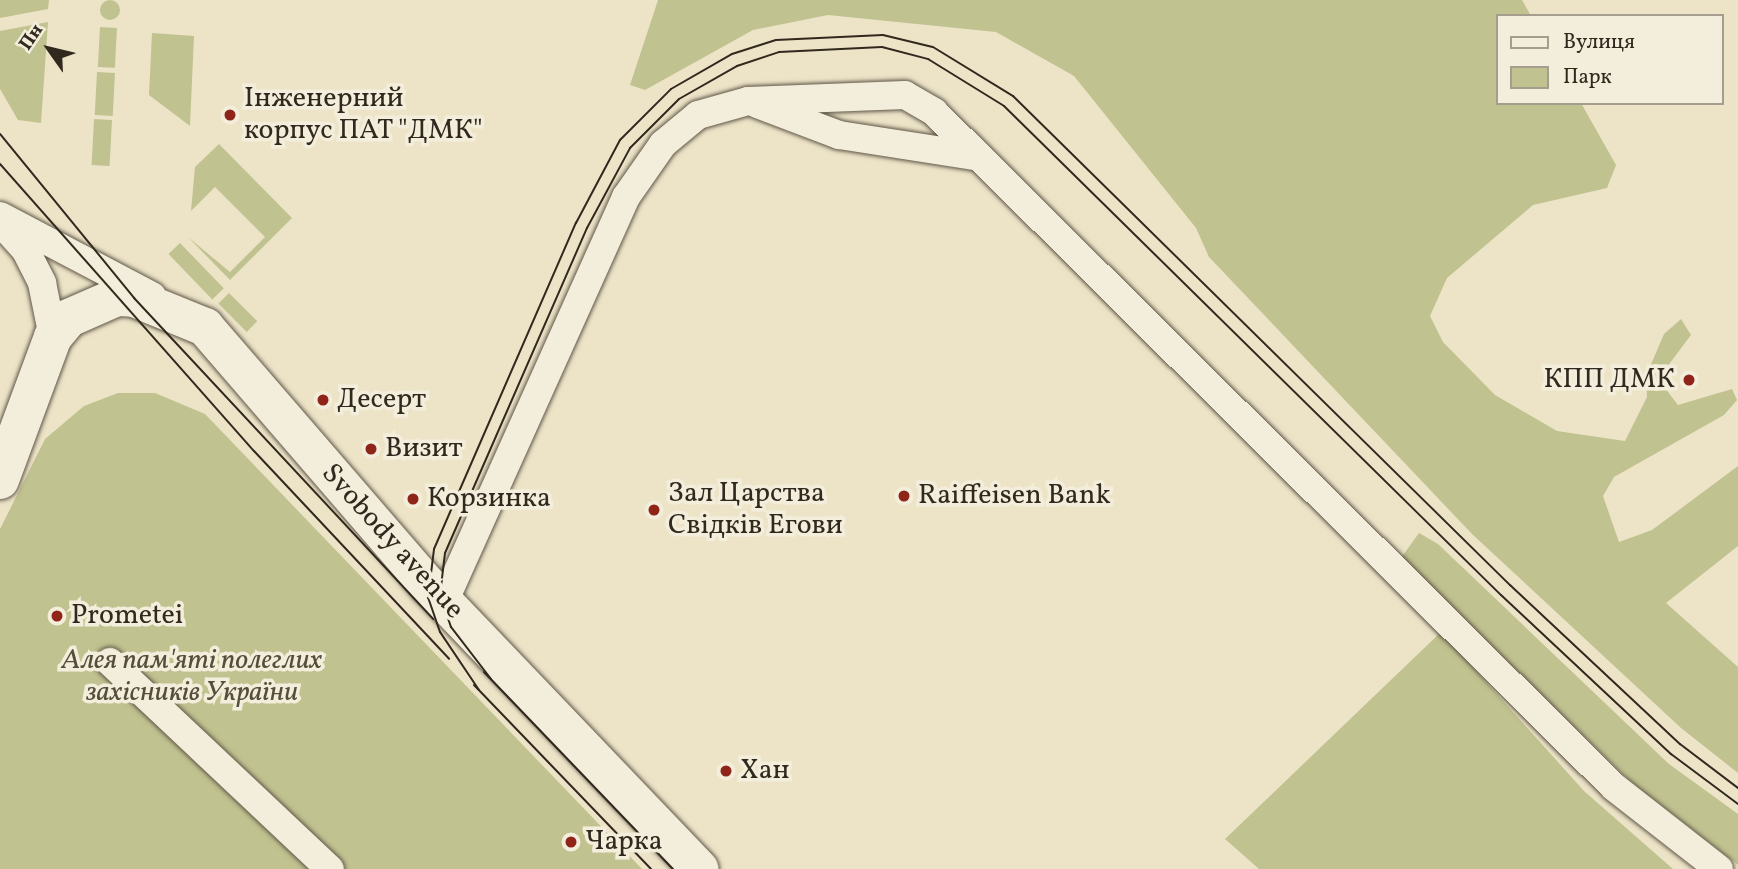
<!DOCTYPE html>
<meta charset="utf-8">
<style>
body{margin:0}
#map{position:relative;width:1738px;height:869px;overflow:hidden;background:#ede4c8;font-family:Vollkorn,serif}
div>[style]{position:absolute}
.green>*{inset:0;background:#c0c290;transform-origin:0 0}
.round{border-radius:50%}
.roads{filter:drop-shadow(0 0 2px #605748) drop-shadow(0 0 2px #605748)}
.street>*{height:28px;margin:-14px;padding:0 14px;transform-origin:14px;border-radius:14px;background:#f3eddb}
.secondary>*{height:38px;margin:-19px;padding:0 19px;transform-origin:19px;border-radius:19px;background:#f3eddb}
.tram>*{height:2px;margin:-1px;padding:0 1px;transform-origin:1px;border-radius:1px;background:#31281e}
.dots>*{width:19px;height:19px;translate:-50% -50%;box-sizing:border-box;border:4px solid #f3eddb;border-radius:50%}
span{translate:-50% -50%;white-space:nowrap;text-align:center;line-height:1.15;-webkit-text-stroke:7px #f3eddb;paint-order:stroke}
.poi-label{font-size:28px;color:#31281e}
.left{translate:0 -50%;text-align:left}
.right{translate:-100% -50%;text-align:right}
.street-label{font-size:28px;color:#31281e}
.park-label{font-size:28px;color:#554e3a;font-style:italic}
.legend{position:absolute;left:1496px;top:14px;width:228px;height:91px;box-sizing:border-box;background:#f3eddb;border:2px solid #a59e8f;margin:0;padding:9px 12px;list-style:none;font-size:21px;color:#31281e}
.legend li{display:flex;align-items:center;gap:14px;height:35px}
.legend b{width:35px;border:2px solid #a59e8f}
.north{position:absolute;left:14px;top:14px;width:70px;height:70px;-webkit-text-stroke:5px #f3eddb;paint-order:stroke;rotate:304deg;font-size:19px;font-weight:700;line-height:28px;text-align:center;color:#31281e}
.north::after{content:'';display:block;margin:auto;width:24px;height:32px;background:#31281e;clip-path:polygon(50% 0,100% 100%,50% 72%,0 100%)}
</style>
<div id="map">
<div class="green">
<i class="round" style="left:100px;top:0;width:20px;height:20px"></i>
<i style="clip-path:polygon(0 0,49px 0,48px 9px,0 18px)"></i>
<i style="clip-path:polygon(658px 0,1522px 0,1531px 16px,1498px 16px,1498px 103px,1581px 103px,1616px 165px,1607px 188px,1533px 205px,1447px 278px,1430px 316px,1443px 342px,1495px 395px,1557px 431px,1625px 441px,1647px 397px,1646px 376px,1664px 334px,1681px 319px,1691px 335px,1658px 379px,1678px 405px,1732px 389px,1737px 400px,1724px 415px,1614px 477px,1603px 496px,1619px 542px,1652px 530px,1738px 466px,1738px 546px,1666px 603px,1738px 667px,1738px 773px,1681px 728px,1472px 534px,1209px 257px,1196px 228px,1074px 76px,996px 32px,828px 15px,753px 30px,645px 90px,630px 85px)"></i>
<i style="clip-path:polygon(48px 22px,41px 123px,18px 120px,0 89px,0 31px)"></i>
<i style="left:100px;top:27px;width:17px;height:40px;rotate:3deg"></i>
<i style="clip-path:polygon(152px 33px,194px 36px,190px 126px,149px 95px)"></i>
<i style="left:97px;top:72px;width:18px;height:43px;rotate:3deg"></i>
<i style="left:94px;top:119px;width:18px;height:46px;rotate:3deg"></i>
<i style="clip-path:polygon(219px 144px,292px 218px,230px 280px,188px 237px,230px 272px,265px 237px,215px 187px,191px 211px,195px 167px)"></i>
<i style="left:180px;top:243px;width:63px;height:16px;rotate:46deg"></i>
<i style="left:229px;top:293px;width:40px;height:15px;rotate:45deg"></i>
<i style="clip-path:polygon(118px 393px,155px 393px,205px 414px,642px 869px,0 869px,0 529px,45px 439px,84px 406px)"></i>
<i style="clip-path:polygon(1419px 533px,1438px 544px,1669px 764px,1738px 814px,1738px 865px,1631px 782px,1401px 558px)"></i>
<i style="clip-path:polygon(1441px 632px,1584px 791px,1673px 869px,1259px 869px,1225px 839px)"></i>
</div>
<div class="roads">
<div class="street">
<i style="left:757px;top:104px;width:88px;rotate:20.7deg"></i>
<i style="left:839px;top:135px;width:138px;rotate:8.8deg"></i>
<i style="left:0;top:216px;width:172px;rotate:27.8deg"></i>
<i style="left:2px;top:224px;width:36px;rotate:48deg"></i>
<i style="left:26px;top:251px;width:36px;rotate:63deg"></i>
<i style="left:42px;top:283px;width:55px;rotate:78.5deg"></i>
<i style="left:444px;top:602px;width:444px;rotate:-65.8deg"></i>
<i style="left:626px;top:197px;width:65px;rotate:-55.1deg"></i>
<i style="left:663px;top:144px;width:45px;rotate:-39.6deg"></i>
<i style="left:698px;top:115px;width:52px;rotate:-15.6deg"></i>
<i style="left:748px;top:101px;width:157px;rotate:-2.2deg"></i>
<i style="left:905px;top:95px;width:34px;rotate:30deg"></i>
<i style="left:934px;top:112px;width:958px;rotate:44.79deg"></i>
<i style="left:1614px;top:787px;width:133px;rotate:38deg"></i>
<i style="left:110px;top:662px;width:302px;rotate:43.3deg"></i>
</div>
<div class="secondary">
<i style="left:0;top:480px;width:153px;rotate:-69.7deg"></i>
<i style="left:53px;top:337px;width:25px;rotate:-50deg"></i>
<i style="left:69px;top:318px;width:52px;rotate:-23.6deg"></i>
<i style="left:117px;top:297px;width:17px;rotate:3deg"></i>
<i style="left:134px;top:298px;width:77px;rotate:22.2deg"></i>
<i style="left:205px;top:327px;width:341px;rotate:49.2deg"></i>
<i style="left:428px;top:585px;width:393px;rotate:46.3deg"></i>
</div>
</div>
<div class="tram">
<i style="left:0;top:134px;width:212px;rotate:50.7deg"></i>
<i style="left:134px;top:298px;width:439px;rotate:47deg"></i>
<i style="left:0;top:164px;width:383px;rotate:48.5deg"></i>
<i style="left:254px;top:451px;width:285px;rotate:46.8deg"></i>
<i style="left:484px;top:672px;width:273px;rotate:46.2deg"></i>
<i style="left:491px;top:679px;width:66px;rotate:-127.6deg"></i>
<i style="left:451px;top:627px;width:34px;rotate:-109deg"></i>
<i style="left:440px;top:595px;width:42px;rotate:-83.2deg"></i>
<i style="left:445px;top:553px;width:355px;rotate:-66.4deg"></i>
<i style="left:587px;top:228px;width:91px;rotate:-61.7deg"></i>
<i style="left:630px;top:148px;width:69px;rotate:-45deg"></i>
<i style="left:679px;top:99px;width:67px;rotate:-29.6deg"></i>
<i style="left:737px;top:66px;width:44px;rotate:-18.4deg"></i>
<i style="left:779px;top:52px;width:103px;rotate:-2.8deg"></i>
<i style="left:882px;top:47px;width:48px;rotate:14.6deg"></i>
<i style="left:928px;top:59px;width:89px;rotate:31.7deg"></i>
<i style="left:1004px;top:106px;width:697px;rotate:44.54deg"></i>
<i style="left:1501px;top:595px;width:233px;rotate:43.1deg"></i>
<i style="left:1671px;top:754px;width:84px;rotate:36.7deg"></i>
<i style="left:474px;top:685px;width:255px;rotate:46.1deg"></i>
<i style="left:479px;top:690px;width:70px;rotate:-123.9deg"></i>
<i style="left:440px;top:632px;width:36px;rotate:-109deg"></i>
<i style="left:428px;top:598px;width:49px;rotate:-83deg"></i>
<i style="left:434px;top:549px;width:356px;rotate:-66.5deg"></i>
<i style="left:576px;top:223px;width:94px;rotate:-62.1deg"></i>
<i style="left:620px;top:140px;width:72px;rotate:-45deg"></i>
<i style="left:671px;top:89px;width:70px;rotate:-29.8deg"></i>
<i style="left:732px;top:54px;width:46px;rotate:-17.7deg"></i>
<i style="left:776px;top:40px;width:107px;rotate:-2.7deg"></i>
<i style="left:883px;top:35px;width:51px;rotate:13.5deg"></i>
<i style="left:933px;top:47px;width:94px;rotate:31.5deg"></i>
<i style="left:1013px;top:96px;width:697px;rotate:44.54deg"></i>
<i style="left:1510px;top:585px;width:233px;rotate:43.1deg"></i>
<i style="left:1680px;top:744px;width:73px;rotate:37.2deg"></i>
</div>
<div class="dots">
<i style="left:230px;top:115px;background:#8f2418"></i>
<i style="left:1689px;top:380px;background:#8f2418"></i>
<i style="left:323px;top:400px;background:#8f2418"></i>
<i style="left:371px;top:449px;background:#8f2418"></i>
<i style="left:904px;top:496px;background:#8f2418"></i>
<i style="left:413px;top:499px;background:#8f2418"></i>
<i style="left:654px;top:510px;background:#8f2418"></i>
<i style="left:57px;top:616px;background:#8f2418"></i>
<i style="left:726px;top:771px;background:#8f2418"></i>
<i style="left:571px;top:842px;background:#8f2418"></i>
</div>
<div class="poi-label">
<span class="left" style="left:244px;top:115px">Інженерний<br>корпус ПАТ "ДМК"</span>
<span class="right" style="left:1675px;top:380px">КПП ДМК</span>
<span class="left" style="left:337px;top:400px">Десерт</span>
<span class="left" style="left:385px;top:449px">Визит</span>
<span class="left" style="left:668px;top:510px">Зал Царства<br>Свiдкiв Егови</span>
<span class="left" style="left:918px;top:496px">Raiffeisen Bank</span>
<span class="left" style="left:427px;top:499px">Корзинка</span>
<span class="left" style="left:71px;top:616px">Prometei</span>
<span class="left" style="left:740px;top:771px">Хан</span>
<span class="left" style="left:585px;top:842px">Чарка</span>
</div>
<div class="street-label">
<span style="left:392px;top:542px;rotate:48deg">Svobody avenue</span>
</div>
<div class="park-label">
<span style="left:192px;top:677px">Алея пам'яті полеглих<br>захісників України</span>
</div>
<ul class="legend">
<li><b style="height:9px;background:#f3eddb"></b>Вулиця</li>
<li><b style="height:19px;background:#c0c290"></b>Парк</li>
</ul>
<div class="north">Пн</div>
</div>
